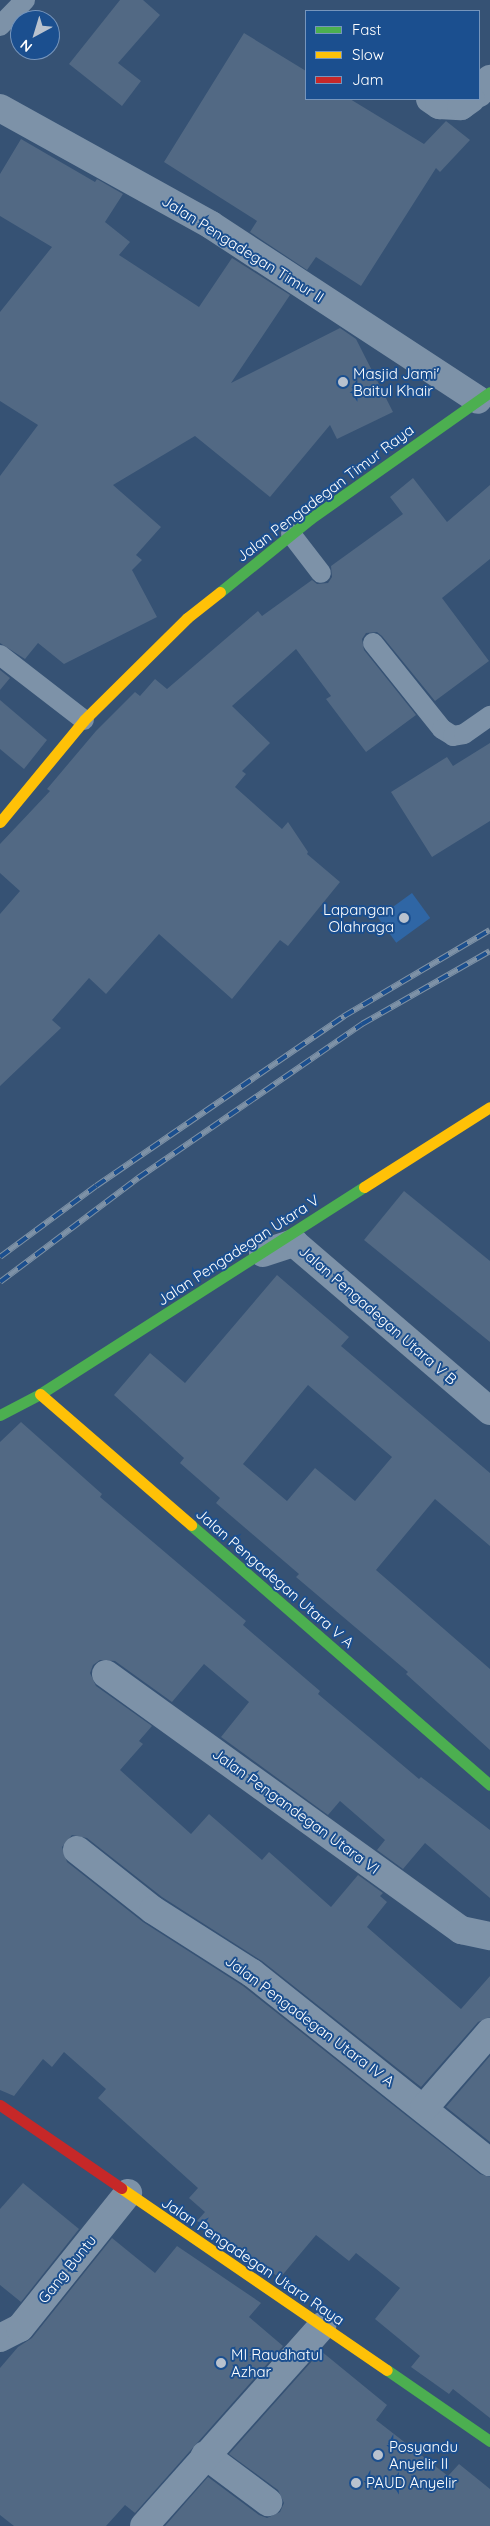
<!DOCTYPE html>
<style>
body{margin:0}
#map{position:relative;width:490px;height:2526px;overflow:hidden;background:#365274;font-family:Quicksand,sans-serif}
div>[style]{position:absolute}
.green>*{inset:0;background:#2f66a5;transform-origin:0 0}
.building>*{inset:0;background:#526984}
.lane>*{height:20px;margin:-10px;padding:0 10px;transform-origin:10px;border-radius:10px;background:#7d92a8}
.street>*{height:28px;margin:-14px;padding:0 14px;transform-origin:14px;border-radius:14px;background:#7d92a8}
.fast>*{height:11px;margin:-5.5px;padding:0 5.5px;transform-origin:5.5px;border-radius:5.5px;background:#4caf50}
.slow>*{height:11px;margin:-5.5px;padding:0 5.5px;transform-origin:5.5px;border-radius:5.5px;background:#ffc107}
.jam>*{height:11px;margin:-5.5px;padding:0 5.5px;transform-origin:5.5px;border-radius:5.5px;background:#c62828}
.rail>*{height:5.5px;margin-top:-2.75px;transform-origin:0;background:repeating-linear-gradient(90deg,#1b4f8f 0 11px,#7e92a7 0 22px);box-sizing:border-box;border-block:1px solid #7e92a7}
.dots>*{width:14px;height:14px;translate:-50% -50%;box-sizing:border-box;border:2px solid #1b4f8f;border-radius:50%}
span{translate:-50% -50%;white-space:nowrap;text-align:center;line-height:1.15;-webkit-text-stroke:4px #1b4f8f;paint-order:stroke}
.street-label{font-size:15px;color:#fff}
.poi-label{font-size:15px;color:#fff}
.left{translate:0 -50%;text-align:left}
.right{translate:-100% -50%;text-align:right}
.legend{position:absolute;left:305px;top:10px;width:175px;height:90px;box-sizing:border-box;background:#1b4f8f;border:1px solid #7695bc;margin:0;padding:6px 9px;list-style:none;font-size:15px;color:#fff}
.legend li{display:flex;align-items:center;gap:10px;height:25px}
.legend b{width:25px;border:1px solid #7695bc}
.north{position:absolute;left:10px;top:10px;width:50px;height:50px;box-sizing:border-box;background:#1b4f8f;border:1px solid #7695bc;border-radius:50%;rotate:219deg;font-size:14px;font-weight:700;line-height:20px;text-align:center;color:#fff}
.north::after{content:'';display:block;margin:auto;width:18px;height:22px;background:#b9c2ce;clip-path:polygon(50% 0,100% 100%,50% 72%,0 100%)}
</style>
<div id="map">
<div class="green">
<i style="left:412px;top:893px;width:31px;height:42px;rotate:54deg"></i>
</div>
<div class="building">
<i style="clip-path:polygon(120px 0,143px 0,160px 15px,118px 63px,141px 81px,122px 106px,69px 64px)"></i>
<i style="clip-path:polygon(244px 33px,306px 71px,306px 99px,350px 99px,424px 144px,446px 121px,470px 140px,440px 172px,436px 168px,361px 286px,316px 257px,307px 270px,250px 232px,257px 221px,164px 162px)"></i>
<i style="clip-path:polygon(21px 139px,95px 182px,97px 179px,123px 194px,105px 222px,130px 242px,119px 255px,199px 307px,232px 258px,290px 295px,231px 383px,340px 328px,356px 339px,393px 412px,337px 439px,330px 425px,270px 497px,195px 436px,113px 485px,161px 527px,136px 555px,142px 560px,132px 570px,157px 617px,64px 664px,38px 643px,25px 659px,0 643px,0 476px,38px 425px,0 401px,0 312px,52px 247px,0 216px,0 174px)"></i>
<i style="clip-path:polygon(413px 478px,447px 522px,490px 485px,490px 559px,442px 598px,489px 661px,435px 701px,382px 636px,377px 632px,366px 633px,362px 639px,364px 650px,416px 715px,366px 752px,326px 699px,331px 696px,296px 649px,232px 706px,270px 743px,242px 771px,246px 774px,235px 787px,282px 829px,288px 822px,308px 852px,307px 854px,340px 882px,288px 946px,280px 940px,232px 999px,159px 934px,106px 994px,89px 978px,52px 1020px,61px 1028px,0 1086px,0 914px,20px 891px,0 873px,0 844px,50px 791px,47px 789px,96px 731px,135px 692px,140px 696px,155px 679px,167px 689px,258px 611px,262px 616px,312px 580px,317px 584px,328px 583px,332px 577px,331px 566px,403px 514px,390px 497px)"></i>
<i style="clip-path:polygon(0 670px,10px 678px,0 690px)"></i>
<i style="clip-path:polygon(0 700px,47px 740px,24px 769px,0 749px)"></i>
<i style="clip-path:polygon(490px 743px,490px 821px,432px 857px,391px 792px,447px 757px,453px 766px)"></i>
<i style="clip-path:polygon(404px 1191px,490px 1261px,490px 1342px,364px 1240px)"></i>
<i style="clip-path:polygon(evenodd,277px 1275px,349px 1337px,341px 1346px,490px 1473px,490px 1546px,435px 1499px,376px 1570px,490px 1669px,490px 1750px,406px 1674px,408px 1672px,296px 1577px,299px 1574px,216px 1503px,220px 1498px,180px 1463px,184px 1458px,114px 1395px,150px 1353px,185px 1383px,277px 1275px,308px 1385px,392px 1457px,355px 1501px,315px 1468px,287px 1501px,243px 1464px,308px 1385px)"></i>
<i style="clip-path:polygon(21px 1422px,102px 1494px,100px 1497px,246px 1621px,243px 1625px,320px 1691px,318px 1694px,419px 1779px,421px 1777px,490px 1830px,490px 1898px,425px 1843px,403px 1869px,377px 1850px,385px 1840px,340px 1801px,328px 1815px,221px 1737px,249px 1702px,204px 1664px,172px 1702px,115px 1661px,100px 1660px,93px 1665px,90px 1673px,96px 1686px,152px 1726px,139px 1741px,143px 1744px,120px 1770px,191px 1834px,209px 1814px,262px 1860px,269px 1852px,331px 1907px,358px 1875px,383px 1893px,380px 1896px,387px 1902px,367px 1927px,461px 2009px,490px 1976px,490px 2017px,478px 2022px,421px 2087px,262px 1961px,162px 1897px,87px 1838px,72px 1835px,62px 1847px,67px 1862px,143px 1922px,243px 1986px,480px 2174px,490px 2177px,490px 2418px,453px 2389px,449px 2394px,411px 2367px,420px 2356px,375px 2319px,400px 2288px,356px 2253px,349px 2261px,316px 2235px,280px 2278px,197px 2221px,205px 2212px,189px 2198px,198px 2188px,98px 2098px,106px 2089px,64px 2052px,52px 2067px,43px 2059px,14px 2096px,0 2090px,0 1442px)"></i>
<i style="clip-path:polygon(490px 2056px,490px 2142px,446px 2107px)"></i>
<i style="clip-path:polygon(23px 2183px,79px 2229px,21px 2302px,0 2285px,0 2209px)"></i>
<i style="clip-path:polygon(112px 2238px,155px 2273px,177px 2246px,261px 2303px,249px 2317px,283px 2346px,135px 2513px,125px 2505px,106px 2526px,14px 2526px,0 2515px,0 2368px,18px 2347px,32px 2338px)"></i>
<i style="clip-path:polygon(321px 2351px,387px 2405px,376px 2420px,448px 2476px,459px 2464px,490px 2489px,490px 2526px,165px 2526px,208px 2477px,259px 2515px,267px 2518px,280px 2512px,284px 2503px,278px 2490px,229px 2454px)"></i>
</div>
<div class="lane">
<i style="left:0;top:26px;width:36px;rotate:-46deg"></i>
<i style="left:291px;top:534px;width:49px;rotate:52.4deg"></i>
<i style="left:373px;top:643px;width:110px;rotate:51.3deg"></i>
<i style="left:442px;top:729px;width:13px;rotate:32deg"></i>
<i style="left:453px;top:736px;width:11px;rotate:-10deg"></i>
<i style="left:464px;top:734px;width:32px;rotate:-35deg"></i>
<i style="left:0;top:655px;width:106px;rotate:37.7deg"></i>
</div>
<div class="street">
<i style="left:479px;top:93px;width:18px;rotate:-52deg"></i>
<i style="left:430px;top:99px;width:11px;rotate:34deg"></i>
<i style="left:439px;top:105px;width:22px;rotate:3deg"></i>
<i style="left:461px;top:106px;width:12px;rotate:-35deg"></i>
<i style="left:0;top:108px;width:241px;rotate:29deg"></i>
<i style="left:211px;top:225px;width:319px;rotate:33.2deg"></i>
<i style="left:263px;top:1253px;width:33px;rotate:-18deg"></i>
<i style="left:294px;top:1243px;width:258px;rotate:40.6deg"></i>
<i style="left:106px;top:1674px;width:438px;rotate:35.8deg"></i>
<i style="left:461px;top:1930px;width:30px;rotate:12deg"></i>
<i style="left:77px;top:1850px;width:97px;rotate:38.3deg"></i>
<i style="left:153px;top:1910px;width:117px;rotate:32.5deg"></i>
<i style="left:252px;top:1973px;width:304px;rotate:38.5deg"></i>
<i style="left:424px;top:2108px;width:101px;rotate:-49deg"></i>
<i style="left:0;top:2338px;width:22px;rotate:-27deg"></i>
<i style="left:20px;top:2328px;width:173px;rotate:-51.3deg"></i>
<i style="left:205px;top:2455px;width:79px;rotate:36.7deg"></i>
<i style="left:144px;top:2526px;width:268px;rotate:-48.3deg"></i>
</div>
<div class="fast">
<i style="left:220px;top:592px;width:116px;rotate:-39deg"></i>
<i style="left:310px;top:519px;width:220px;rotate:-35.2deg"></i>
<i style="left:0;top:1415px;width:45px;rotate:-27.7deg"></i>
<i style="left:40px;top:1394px;width:384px;rotate:-32.6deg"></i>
<i style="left:191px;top:1525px;width:396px;rotate:41deg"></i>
<i style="left:387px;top:2370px;width:125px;rotate:34.6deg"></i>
</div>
<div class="slow">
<i style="left:0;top:822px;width:132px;rotate:-50.5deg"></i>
<i style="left:84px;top:720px;width:145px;rotate:-44.7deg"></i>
<i style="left:187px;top:618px;width:42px;rotate:-38.2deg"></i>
<i style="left:364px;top:1187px;width:149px;rotate:-32.4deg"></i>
<i style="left:40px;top:1394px;width:200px;rotate:40.9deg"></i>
<i style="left:121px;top:2188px;width:322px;rotate:34.4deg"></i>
</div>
<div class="jam">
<i style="left:0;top:2105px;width:147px;rotate:34.4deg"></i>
</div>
<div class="rail">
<i style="left:0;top:1257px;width:119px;rotate:-36.5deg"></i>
<i style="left:96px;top:1186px;width:301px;rotate:-34.4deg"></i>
<i style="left:344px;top:1016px;width:169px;rotate:-30.5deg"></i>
<i style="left:0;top:1282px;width:173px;rotate:-37deg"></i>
<i style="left:138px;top:1178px;width:272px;rotate:-34.5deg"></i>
<i style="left:362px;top:1024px;width:147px;rotate:-29.7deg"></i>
</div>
<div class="dots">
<i style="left:343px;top:382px;background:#b9c2ce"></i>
<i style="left:404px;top:918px;background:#b9c2ce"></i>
<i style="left:221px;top:2363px;background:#b9c2ce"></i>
<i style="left:378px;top:2455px;background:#b9c2ce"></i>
<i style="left:356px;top:2483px;background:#b9c2ce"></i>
</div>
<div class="street-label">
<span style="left:243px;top:249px;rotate:32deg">Jalan Pengadegan Timur II</span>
<span style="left:325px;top:493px;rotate:-37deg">Jalan Pengadegan Timur Raya</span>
<span style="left:238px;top:1250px;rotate:-33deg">Jalan Pengadegan Utara V</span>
<span style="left:378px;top:1315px;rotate:41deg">Jalan Pengadegan Utara V B</span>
<span style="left:275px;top:1578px;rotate:41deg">Jalan Pengadegan Utara V A</span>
<span style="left:296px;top:1811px;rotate:36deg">Jalan Pengandegan Utara VI</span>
<span style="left:310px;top:2021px;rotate:37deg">Jalan Pengadegan Utara IV A</span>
<span style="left:253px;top:2261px;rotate:34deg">Jalan Pengadegan Utara Raya</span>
<span style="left:67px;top:2269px;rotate:-51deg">Gang Buntu</span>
</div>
<div class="poi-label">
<span class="left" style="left:353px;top:382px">Masjid Jami'<br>Baitul Khair</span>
<span class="right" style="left:394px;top:918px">Lapangan<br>Olahraga</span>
<span class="left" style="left:231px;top:2363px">MI Raudhatul<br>Azhar</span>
<span class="left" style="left:389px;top:2455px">Posyandu<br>Anyelir II</span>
<span class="left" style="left:366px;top:2483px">PAUD Anyelir</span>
</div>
<ul class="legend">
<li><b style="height:6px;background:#4caf50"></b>Fast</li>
<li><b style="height:6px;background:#ffc107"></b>Slow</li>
<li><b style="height:6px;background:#c62828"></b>Jam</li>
</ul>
<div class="north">N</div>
</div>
